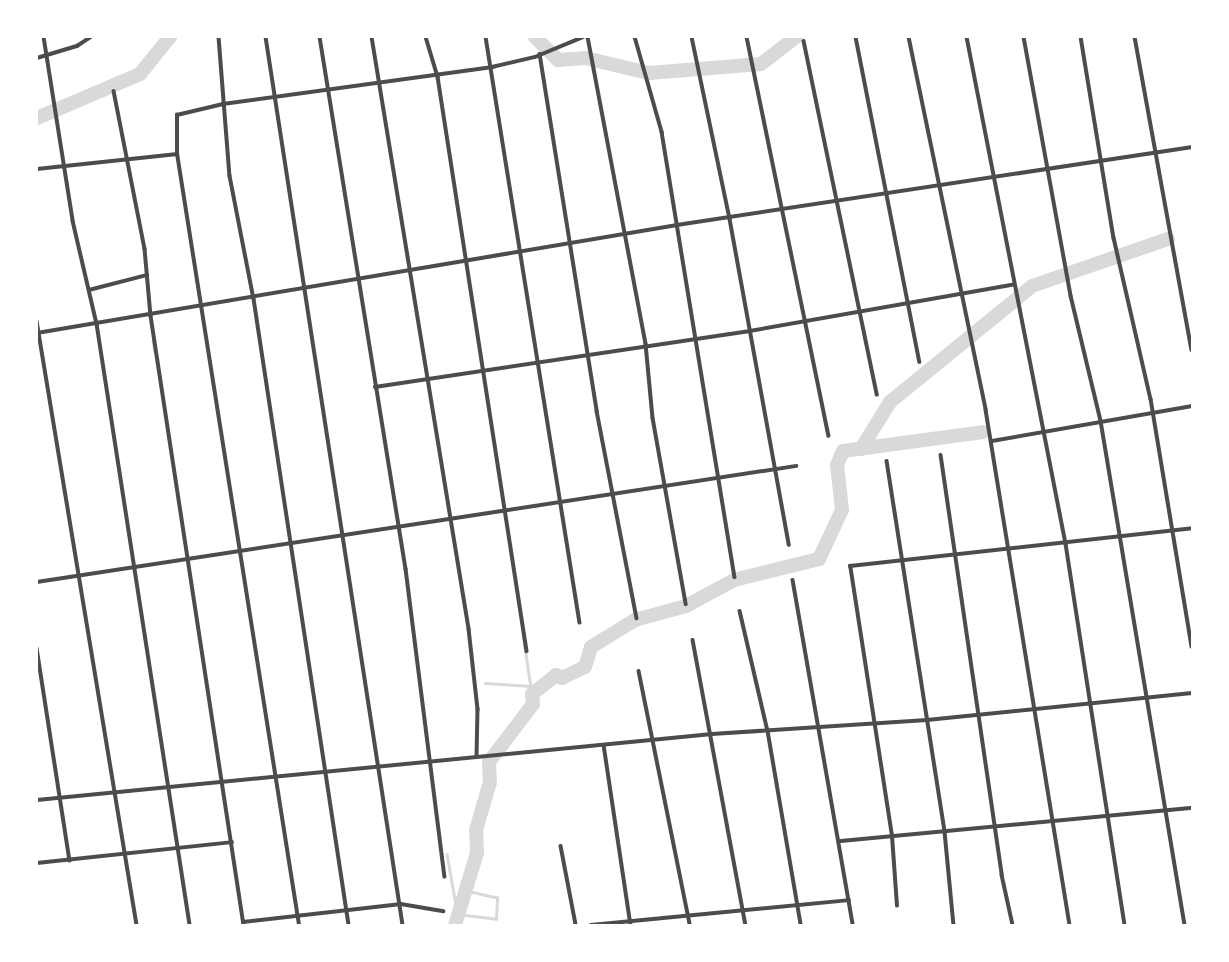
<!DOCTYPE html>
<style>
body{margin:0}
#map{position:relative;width:1229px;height:962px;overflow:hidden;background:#fff;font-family:"DejaVu Sans",sans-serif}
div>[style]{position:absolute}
.stream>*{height:2.5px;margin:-1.25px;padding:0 1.25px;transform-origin:1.25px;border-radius:1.25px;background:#d9d9d9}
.river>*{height:14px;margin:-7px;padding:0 7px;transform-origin:7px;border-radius:7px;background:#d9d9d9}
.minor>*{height:3.5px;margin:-1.75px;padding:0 1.75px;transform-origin:1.75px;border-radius:1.75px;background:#4c4c4c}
span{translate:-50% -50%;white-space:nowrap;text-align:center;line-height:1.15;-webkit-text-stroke:7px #fff;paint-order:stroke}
.frame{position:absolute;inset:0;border:38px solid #fff;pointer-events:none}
</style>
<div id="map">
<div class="stream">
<i style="left:153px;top:340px;width:12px;rotate:81deg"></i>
<i style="left:523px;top:634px;width:61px;rotate:81.5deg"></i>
<i style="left:485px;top:683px;width:46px;rotate:3.7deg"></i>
<i style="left:447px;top:854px;width:52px;rotate:80deg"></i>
<i style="left:457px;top:914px;width:39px;rotate:7deg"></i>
<i style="left:496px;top:919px;width:21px;rotate:-87deg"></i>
<i style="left:497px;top:898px;width:31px;rotate:-167deg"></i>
</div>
<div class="river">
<i style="left:535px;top:37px;width:33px;rotate:45deg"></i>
<i style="left:558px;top:60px;width:27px;rotate:-4deg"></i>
<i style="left:585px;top:58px;width:66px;rotate:13.2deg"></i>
<i style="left:649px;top:73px;width:112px;rotate:-4.6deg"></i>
<i style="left:761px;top:64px;width:44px;rotate:-37.6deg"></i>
<i style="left:37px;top:118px;width:112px;rotate:-23.1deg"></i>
<i style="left:140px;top:74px;width:48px;rotate:-51deg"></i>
<i style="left:861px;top:449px;width:55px;rotate:-58.3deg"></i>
<i style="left:890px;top:402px;width:183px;rotate:-39.2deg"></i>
<i style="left:1032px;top:286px;width:144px;rotate:-19.1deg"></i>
<i style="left:455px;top:925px;width:75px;rotate:-73deg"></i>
<i style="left:477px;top:853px;width:23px;rotate:-92deg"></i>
<i style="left:476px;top:830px;width:50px;rotate:-73.7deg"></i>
<i style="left:490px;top:782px;width:20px;rotate:-93deg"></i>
<i style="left:489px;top:762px;width:73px;rotate:-52.8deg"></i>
<i style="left:533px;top:704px;width:10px;rotate:-96deg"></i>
<i style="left:532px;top:694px;width:31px;rotate:-38deg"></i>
<i style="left:556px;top:675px;width:7px;rotate:27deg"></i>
<i style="left:562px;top:678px;width:25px;rotate:-26deg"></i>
<i style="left:585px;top:667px;width:21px;rotate:-73deg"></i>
<i style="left:591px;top:647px;width:52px;rotate:-31.5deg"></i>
<i style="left:635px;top:620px;width:53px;rotate:-15.4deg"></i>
<i style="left:686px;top:606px;width:55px;rotate:-28.4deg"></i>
<i style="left:734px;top:580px;width:88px;rotate:-13.9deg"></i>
<i style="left:819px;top:559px;width:54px;rotate:-64.9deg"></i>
<i style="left:842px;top:510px;width:45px;rotate:-96.3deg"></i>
<i style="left:837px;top:465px;width:15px;rotate:-67deg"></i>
<i style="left:843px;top:451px;width:141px;rotate:-7.7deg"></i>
</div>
<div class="minor">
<i style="left:44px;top:37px;width:186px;rotate:81deg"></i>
<i style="left:73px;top:221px;width:106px;rotate:76.9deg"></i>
<i style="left:97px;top:324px;width:608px;rotate:81.2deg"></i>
<i style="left:219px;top:37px;width:139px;rotate:85.5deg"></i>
<i style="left:230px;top:176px;width:125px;rotate:79deg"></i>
<i style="left:254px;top:299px;width:633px;rotate:81.37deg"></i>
<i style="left:266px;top:37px;width:899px;rotate:81.23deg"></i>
<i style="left:320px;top:37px;width:539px;rotate:80.82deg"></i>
<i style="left:406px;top:569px;width:310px;rotate:82.8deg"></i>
<i style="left:372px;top:37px;width:600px;rotate:80.69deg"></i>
<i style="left:469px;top:629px;width:81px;rotate:83.6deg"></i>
<i style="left:478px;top:709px;width:48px;rotate:91.2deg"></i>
<i style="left:426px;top:37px;width:42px;rotate:73.3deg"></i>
<i style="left:438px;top:77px;width:581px;rotate:81.19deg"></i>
<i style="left:486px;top:37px;width:593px;rotate:80.89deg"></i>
<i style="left:588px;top:37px;width:312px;rotate:79.3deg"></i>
<i style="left:646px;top:344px;width:74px;rotate:84.6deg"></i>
<i style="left:653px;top:418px;width:189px;rotate:79.9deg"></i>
<i style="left:635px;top:37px;width:99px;rotate:74.1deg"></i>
<i style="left:662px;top:132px;width:451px;rotate:80.7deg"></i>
<i style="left:692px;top:37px;width:186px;rotate:78.2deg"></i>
<i style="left:730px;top:219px;width:331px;rotate:79.7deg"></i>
<i style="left:747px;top:37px;width:407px;rotate:78.4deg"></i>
<i style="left:856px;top:37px;width:331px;rotate:78.9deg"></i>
<i style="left:909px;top:37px;width:381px;rotate:78.3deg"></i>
<i style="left:986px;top:410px;width:522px;rotate:80.74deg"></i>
<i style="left:967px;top:37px;width:517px;rotate:78.95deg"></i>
<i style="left:1066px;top:544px;width:386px;rotate:81.2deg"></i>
<i style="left:1024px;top:37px;width:263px;rotate:79.7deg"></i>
<i style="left:1071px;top:296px;width:129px;rotate:76.5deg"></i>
<i style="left:1101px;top:421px;width:511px;rotate:80.54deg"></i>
<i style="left:1081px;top:37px;width:204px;rotate:80.7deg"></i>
<i style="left:1114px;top:238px;width:165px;rotate:77.1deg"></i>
<i style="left:1151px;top:399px;width:251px;rotate:80.6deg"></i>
<i style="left:1135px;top:37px;width:318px;rotate:79.7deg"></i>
<i style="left:804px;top:41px;width:361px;rotate:78.3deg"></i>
<i style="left:540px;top:54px;width:362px;rotate:80.9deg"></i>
<i style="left:597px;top:411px;width:211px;rotate:79.1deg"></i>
<i style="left:37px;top:58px;width:42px;rotate:-16.7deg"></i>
<i style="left:77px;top:46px;width:17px;rotate:-33deg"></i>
<i style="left:114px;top:91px;width:161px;rotate:78.9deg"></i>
<i style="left:145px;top:249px;width:67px;rotate:84.9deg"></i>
<i style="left:151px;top:316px;width:616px;rotate:81.32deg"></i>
<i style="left:37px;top:169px;width:141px;rotate:-6.1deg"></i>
<i style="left:89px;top:290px;width:60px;rotate:-14.5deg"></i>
<i style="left:37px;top:321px;width:612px;rotate:80.6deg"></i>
<i style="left:37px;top:333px;width:649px;rotate:-9.58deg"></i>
<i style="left:677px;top:225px;width:521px;rotate:-8.61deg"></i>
<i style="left:375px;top:387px;width:379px;rotate:-8.5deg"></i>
<i style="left:750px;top:331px;width:266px;rotate:-10deg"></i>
<i style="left:992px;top:441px;width:203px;rotate:-9.9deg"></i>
<i style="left:941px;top:455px;width:424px;rotate:81.7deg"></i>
<i style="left:1002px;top:875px;width:51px;rotate:77.6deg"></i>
<i style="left:887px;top:461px;width:376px;rotate:81.1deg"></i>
<i style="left:945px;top:832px;width:93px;rotate:84.5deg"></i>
<i style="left:793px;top:580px;width:350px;rotate:80.1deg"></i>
<i style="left:37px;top:582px;width:768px;rotate:-8.69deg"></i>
<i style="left:740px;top:611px;width:123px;rotate:76.9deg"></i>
<i style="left:768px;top:731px;width:197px;rotate:80.3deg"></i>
<i style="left:693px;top:640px;width:290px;rotate:79.5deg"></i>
<i style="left:37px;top:648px;width:215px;rotate:81.2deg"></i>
<i style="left:639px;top:671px;width:259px;rotate:78.6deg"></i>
<i style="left:604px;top:745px;width:182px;rotate:81.5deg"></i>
<i style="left:37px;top:800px;width:678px;rotate:-5.58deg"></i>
<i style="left:712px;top:734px;width:215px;rotate:-3.7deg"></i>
<i style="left:927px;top:720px;width:266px;rotate:-5.8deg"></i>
<i style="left:841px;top:841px;width:353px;rotate:-5.4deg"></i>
<i style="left:561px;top:846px;width:80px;rotate:79.2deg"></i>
<i style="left:37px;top:863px;width:196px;rotate:-6.1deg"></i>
<i style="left:897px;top:906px;width:70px;rotate:-94.1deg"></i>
<i style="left:892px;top:836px;width:273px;rotate:-98.8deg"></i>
<i style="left:850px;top:566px;width:344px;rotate:-6.3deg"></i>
<i style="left:243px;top:922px;width:159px;rotate:-6.5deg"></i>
<i style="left:401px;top:904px;width:43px;rotate:9.5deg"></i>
<i style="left:299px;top:925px;width:781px;rotate:-98.99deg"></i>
<i style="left:177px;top:154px;width:39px;rotate:-90deg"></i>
<i style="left:177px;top:115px;width:47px;rotate:-13.4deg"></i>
<i style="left:223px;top:104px;width:272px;rotate:-7.8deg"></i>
<i style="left:492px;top:67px;width:44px;rotate:-13.1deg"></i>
<i style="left:535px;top:57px;width:52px;rotate:-22.6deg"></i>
<i style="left:591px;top:925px;width:259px;rotate:-5.5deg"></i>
</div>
<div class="frame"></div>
</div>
